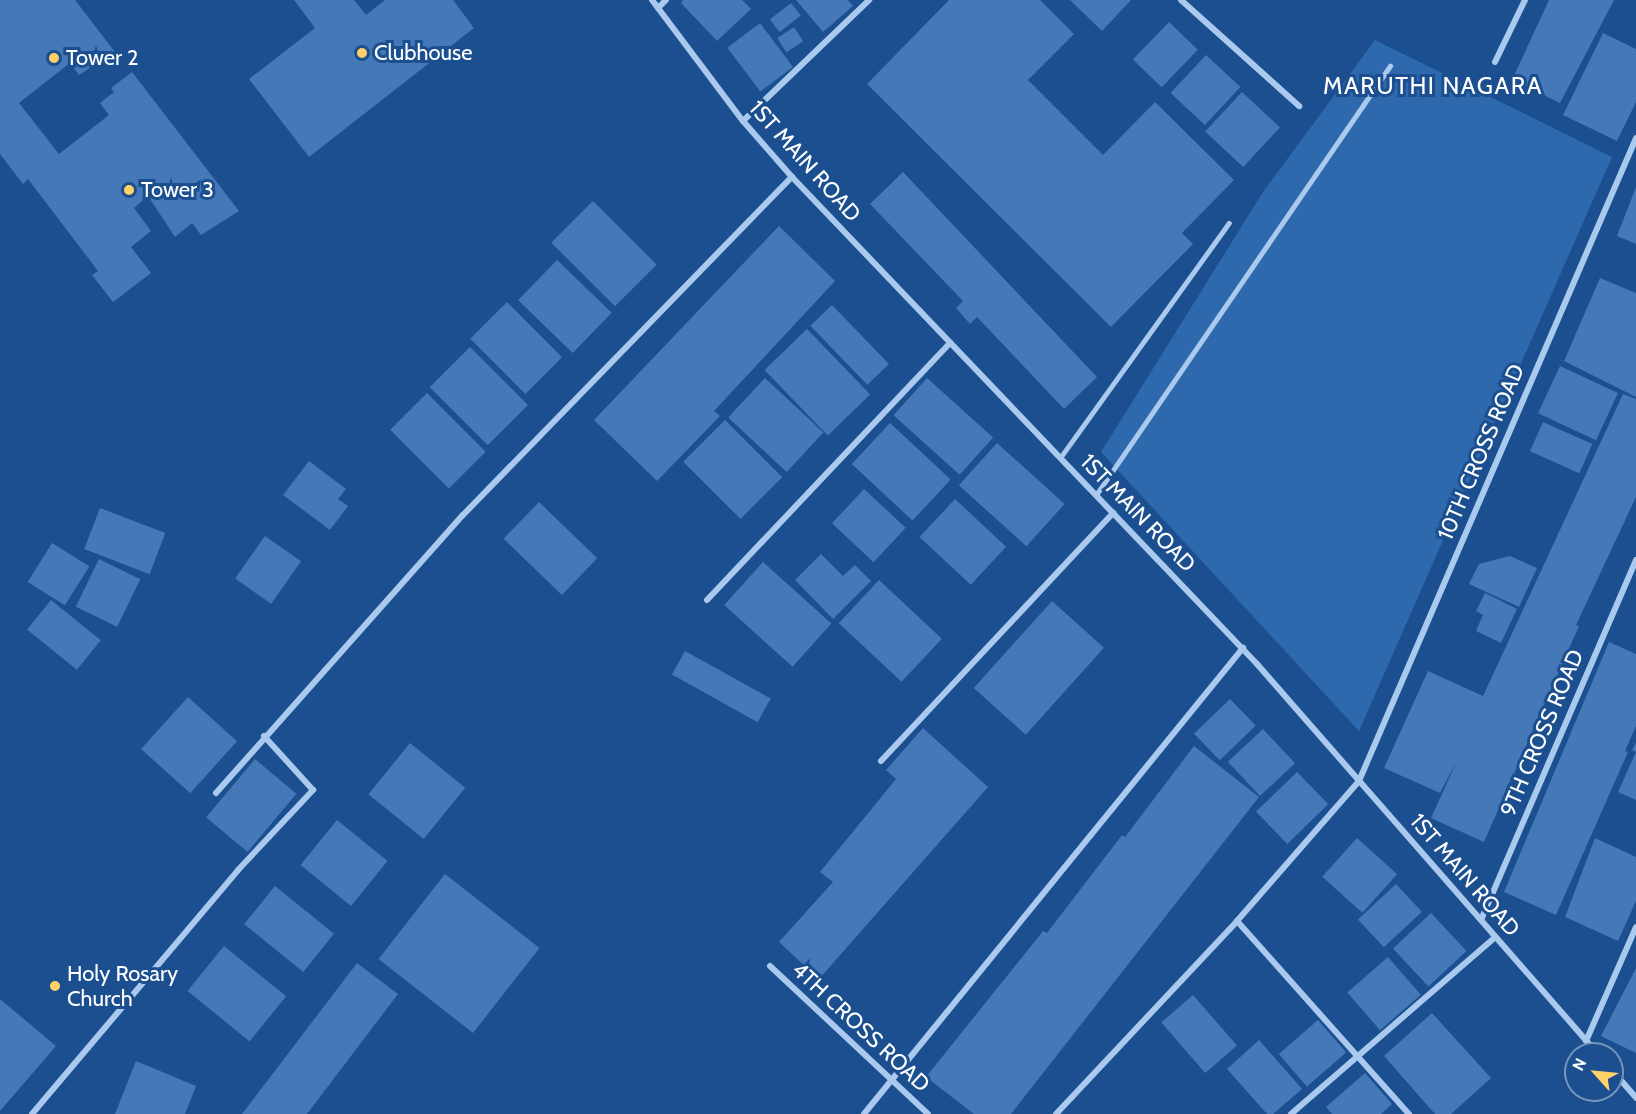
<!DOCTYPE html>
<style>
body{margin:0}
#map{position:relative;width:1636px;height:1114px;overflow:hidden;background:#1b4f8f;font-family:Cabin,sans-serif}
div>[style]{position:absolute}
.green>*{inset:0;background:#2e69ad}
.building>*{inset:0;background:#4478b7;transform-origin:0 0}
.service>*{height:4.5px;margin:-2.25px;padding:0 2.25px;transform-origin:2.25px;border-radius:2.25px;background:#a9c9ee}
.minor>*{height:6px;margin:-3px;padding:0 3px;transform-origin:3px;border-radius:3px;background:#a9c9ee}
.dots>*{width:16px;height:16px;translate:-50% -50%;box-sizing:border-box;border:3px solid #1b4f8f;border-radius:50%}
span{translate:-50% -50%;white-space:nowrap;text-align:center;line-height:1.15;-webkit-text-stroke:6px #1b4f8f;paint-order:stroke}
.poi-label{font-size:22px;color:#fff}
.left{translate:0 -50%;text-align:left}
.street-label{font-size:22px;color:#fff}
.neighbourhood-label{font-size:24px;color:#fff;letter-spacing:1.5px}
.north{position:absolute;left:1564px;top:1042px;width:60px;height:60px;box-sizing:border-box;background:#1b4f8f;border:2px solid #7695bc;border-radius:50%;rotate:297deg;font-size:16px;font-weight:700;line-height:24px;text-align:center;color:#fff}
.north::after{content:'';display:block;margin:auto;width:21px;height:27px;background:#ffd166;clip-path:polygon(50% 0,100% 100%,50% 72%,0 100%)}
</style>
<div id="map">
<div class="green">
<i style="clip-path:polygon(1375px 40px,1612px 157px,1359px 731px,1101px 452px,1263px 192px)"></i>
</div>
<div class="building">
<i style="clip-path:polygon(0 0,75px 0,115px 52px,79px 75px,70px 63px,19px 103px,59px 154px,109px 115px,100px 103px,114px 92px,111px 88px,132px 72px,239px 211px,201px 235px,192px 223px,175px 237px,148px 196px,134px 208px,151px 231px,131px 247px,151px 273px,113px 302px,92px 275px,98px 271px,28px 179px,23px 184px,0 154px)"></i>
<i style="clip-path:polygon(294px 0,354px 0,366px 15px,385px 0,453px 0,474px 28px,309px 157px,249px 79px,315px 28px)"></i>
<i style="clip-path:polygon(683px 0,742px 0,751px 9px,717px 41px,681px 3px)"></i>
<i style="clip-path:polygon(796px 0,848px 0,853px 6px,823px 32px)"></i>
<i style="clip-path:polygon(949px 0,1040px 0,1074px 34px,1028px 80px,1103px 155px,1155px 102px,1234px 180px,1182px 233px,1193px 244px,1111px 327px,867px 84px)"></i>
<i style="clip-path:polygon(1070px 0,1131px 0,1102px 31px)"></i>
<i style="clip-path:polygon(1549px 0,1614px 0,1560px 103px,1512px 80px)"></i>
<i style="left:791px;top:3px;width:16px;height:27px;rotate:52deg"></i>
<i style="left:1169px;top:22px;width:40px;height:52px;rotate:44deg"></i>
<i style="left:760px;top:23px;width:55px;height:41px;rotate:53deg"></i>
<i style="left:794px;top:27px;width:17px;height:20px;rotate:57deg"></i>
<i style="clip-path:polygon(1603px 33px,1636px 49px,1636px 102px,1617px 141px,1563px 115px)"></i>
<i style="left:1206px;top:55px;width:47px;height:52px;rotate:43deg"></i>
<i style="left:1242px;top:92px;width:52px;height:54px;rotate:43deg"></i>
<i style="clip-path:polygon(903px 172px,1097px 377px,1064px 409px,977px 317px,970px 324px,956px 308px,963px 301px,870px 204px)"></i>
<i style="clip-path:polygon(1636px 187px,1636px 244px,1617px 236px)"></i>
<i style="left:593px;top:201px;width:90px;height:59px;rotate:45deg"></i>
<i style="clip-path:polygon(779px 226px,835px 281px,714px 411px,720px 416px,657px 481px,594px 420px)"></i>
<i style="left:557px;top:260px;width:76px;height:56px;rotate:44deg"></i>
<i style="clip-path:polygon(1600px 278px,1636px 293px,1636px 397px,1564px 361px)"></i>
<i style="left:507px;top:302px;width:78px;height:52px;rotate:45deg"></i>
<i style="left:832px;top:305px;width:82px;height:30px;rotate:46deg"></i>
<i style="left:807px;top:329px;width:91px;height:59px;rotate:46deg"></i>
<i style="left:470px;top:347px;width:82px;height:57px;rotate:45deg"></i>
<i style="left:1560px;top:366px;width:64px;height:52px;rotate:25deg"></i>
<i style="left:765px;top:378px;width:80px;height:54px;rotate:43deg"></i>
<i style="left:927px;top:378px;width:89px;height:50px;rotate:42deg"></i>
<i style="left:427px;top:393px;width:83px;height:52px;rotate:45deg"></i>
<i style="clip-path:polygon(1623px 394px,1636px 399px,1636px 497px,1576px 625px,1579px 626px,1484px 842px,1431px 818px,1457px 761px,1440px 793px,1384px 768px,1428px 671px,1483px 696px)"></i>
<i style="left:725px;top:420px;width:81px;height:59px;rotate:45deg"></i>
<i style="left:1543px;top:422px;width:54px;height:32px;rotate:24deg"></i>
<i style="left:890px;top:423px;width:83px;height:56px;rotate:43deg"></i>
<i style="left:997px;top:443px;width:91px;height:57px;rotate:42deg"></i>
<i style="clip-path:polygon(309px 461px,346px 489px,338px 499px,348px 506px,330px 530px,283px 495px)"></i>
<i style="left:864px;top:489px;width:57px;height:47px;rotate:43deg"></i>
<i style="left:955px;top:499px;width:70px;height:52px;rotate:43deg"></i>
<i style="left:539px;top:502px;width:81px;height:51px;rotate:44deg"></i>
<i style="left:100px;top:508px;width:70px;height:44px;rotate:21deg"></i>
<i style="left:265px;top:536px;width:44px;height:52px;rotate:35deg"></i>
<i style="left:52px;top:543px;width:44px;height:46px;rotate:32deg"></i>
<i style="clip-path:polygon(821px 554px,843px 576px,855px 565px,871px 581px,833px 619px,795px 580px)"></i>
<i style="clip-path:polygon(1510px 556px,1537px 568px,1519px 607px,1469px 584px,1479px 564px)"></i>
<i style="left:99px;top:559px;width:46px;height:53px;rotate:26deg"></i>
<i style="left:763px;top:562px;width:92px;height:58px;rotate:42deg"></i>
<i style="left:879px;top:580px;width:86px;height:59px;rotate:43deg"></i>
<i style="clip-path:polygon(1485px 593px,1517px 609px,1501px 643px,1476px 631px,1483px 615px,1476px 611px)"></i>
<i style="left:51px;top:600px;width:64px;height:38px;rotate:39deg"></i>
<i style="left:1052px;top:601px;width:70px;height:117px;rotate:42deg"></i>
<i style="clip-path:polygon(1609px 642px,1636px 654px,1636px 726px,1625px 751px,1628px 752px,1556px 915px,1504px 892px)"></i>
<i style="left:685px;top:651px;width:98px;height:27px;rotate:29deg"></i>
<i style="left:188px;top:697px;width:66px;height:70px;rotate:42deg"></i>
<i style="left:1230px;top:699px;width:37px;height:50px;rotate:46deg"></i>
<i style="clip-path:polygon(923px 728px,988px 787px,819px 979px,779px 942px,833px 882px,820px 872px,896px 779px,886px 770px)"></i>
<i style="left:1263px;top:729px;width:47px;height:48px;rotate:47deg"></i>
<i style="left:410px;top:743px;width:71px;height:66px;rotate:39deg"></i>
<i style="clip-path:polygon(1636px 743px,1636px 800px,1618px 792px,1636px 752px,1632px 750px)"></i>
<i style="clip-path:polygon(1194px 746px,1259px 797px,1011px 1114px,974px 1114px,926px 1077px,1043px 931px,1047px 933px,1122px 835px,1125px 837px)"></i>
<i style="left:255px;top:759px;width:54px;height:76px;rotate:40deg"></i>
<i style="left:1297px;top:772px;width:45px;height:57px;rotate:46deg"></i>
<i style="left:337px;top:820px;width:65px;height:58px;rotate:39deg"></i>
<i style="left:1357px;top:838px;width:54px;height:52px;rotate:42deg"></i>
<i style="clip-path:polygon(1595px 838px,1636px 857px,1636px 901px,1618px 941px,1565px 917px)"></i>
<i style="left:445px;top:874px;width:120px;height:108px;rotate:38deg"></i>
<i style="left:1396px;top:884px;width:38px;height:52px;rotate:47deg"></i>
<i style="left:275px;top:886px;width:76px;height:49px;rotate:39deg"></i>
<i style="left:1431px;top:913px;width:52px;height:52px;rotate:47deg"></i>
<i style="left:224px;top:946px;width:80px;height:58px;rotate:39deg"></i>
<i style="left:1388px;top:957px;width:50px;height:54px;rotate:49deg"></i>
<i style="clip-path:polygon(357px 963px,398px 994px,307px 1114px,242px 1114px)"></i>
<i style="clip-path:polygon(1636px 968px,1636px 1053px,1601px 1036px)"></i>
<i style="left:1193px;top:995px;width:67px;height:42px;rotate:49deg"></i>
<i style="clip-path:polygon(0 999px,56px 1046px,0 1111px)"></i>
<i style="clip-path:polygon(1432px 1013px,1491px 1078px,1451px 1114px,1435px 1114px,1384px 1056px)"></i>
<i style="left:1318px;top:1020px;width:43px;height:52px;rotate:49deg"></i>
<i style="clip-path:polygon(1259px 1040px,1302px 1089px,1273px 1114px,1267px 1114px,1227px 1069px)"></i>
<i style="clip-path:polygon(136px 1061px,196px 1086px,185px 1114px,115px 1114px)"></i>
<i style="clip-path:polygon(1365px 1073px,1392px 1104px,1381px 1114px,1332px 1114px,1326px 1107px)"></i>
</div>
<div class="service">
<i style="left:1060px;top:458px;width:289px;rotate:-54.3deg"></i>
<i style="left:1096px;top:495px;width:520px;rotate:-55.58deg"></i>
</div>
<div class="minor">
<i style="left:652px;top:0;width:151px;rotate:53.1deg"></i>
<i style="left:743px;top:121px;width:74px;rotate:48.8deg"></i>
<i style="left:792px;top:177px;width:673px;rotate:46.32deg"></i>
<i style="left:1257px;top:664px;width:518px;rotate:48.83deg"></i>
<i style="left:1181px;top:0;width:159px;rotate:41.9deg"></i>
<i style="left:658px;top:8px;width:11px;rotate:-45deg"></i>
<i style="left:1495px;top:62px;width:69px;rotate:-64.2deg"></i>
<i style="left:743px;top:121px;width:175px;rotate:-43.8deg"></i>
<i style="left:707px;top:600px;width:354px;rotate:-46.6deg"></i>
<i style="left:881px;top:761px;width:340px;rotate:-46.9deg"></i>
<i style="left:216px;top:793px;width:372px;rotate:-48.4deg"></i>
<i style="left:463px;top:515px;width:472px;rotate:-45.8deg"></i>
<i style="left:1481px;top:920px;width:392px;rotate:-66.7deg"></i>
<i style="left:1237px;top:921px;width:259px;rotate:48.3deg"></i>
<i style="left:770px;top:966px;width:216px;rotate:43.1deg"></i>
<i style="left:1586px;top:1041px;width:124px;rotate:-66.3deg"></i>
<i style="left:1612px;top:1070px;width:37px;rotate:49deg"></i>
<i style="left:32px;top:1114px;width:319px;rotate:-49.8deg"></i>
<i style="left:238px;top:870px;width:110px;rotate:-46.8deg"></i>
<i style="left:313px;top:790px;width:73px;rotate:-132.2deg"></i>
<i style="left:864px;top:1114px;width:601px;rotate:-50.88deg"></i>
<i style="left:1056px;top:1114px;width:265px;rotate:-46.8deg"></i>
<i style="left:1237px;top:921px;width:186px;rotate:-48.9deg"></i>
<i style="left:1359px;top:781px;width:700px;rotate:-66.69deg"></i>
<i style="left:1291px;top:1114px;width:270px;rotate:-40.9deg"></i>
</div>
<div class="dots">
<i style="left:362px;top:53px;background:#ffd166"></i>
<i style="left:54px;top:58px;background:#ffd166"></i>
<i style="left:129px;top:190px;background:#ffd166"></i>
<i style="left:55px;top:986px;background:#ffd166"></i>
</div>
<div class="poi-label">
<span class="left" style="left:374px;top:53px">Clubhouse</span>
<span class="left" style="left:66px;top:58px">Tower 2</span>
<span class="left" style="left:141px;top:190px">Tower 3</span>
<span class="left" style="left:67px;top:986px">Holy Rosary<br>Church</span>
</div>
<div class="street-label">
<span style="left:805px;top:161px;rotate:48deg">1ST MAIN ROAD</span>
<span style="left:1481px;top:452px;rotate:-67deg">10TH CROSS ROAD</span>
<span style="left:1138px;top:513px;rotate:46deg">1ST MAIN ROAD</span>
<span style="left:1542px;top:733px;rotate:-67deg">9TH CROSS ROAD</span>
<span style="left:1465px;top:875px;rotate:49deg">1ST MAIN ROAD</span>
<span style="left:861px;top:1027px;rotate:43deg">4TH CROSS ROAD</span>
</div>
<div class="neighbourhood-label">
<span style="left:1433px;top:86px">MARUTHI NAGARA</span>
</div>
<div class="north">N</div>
</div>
